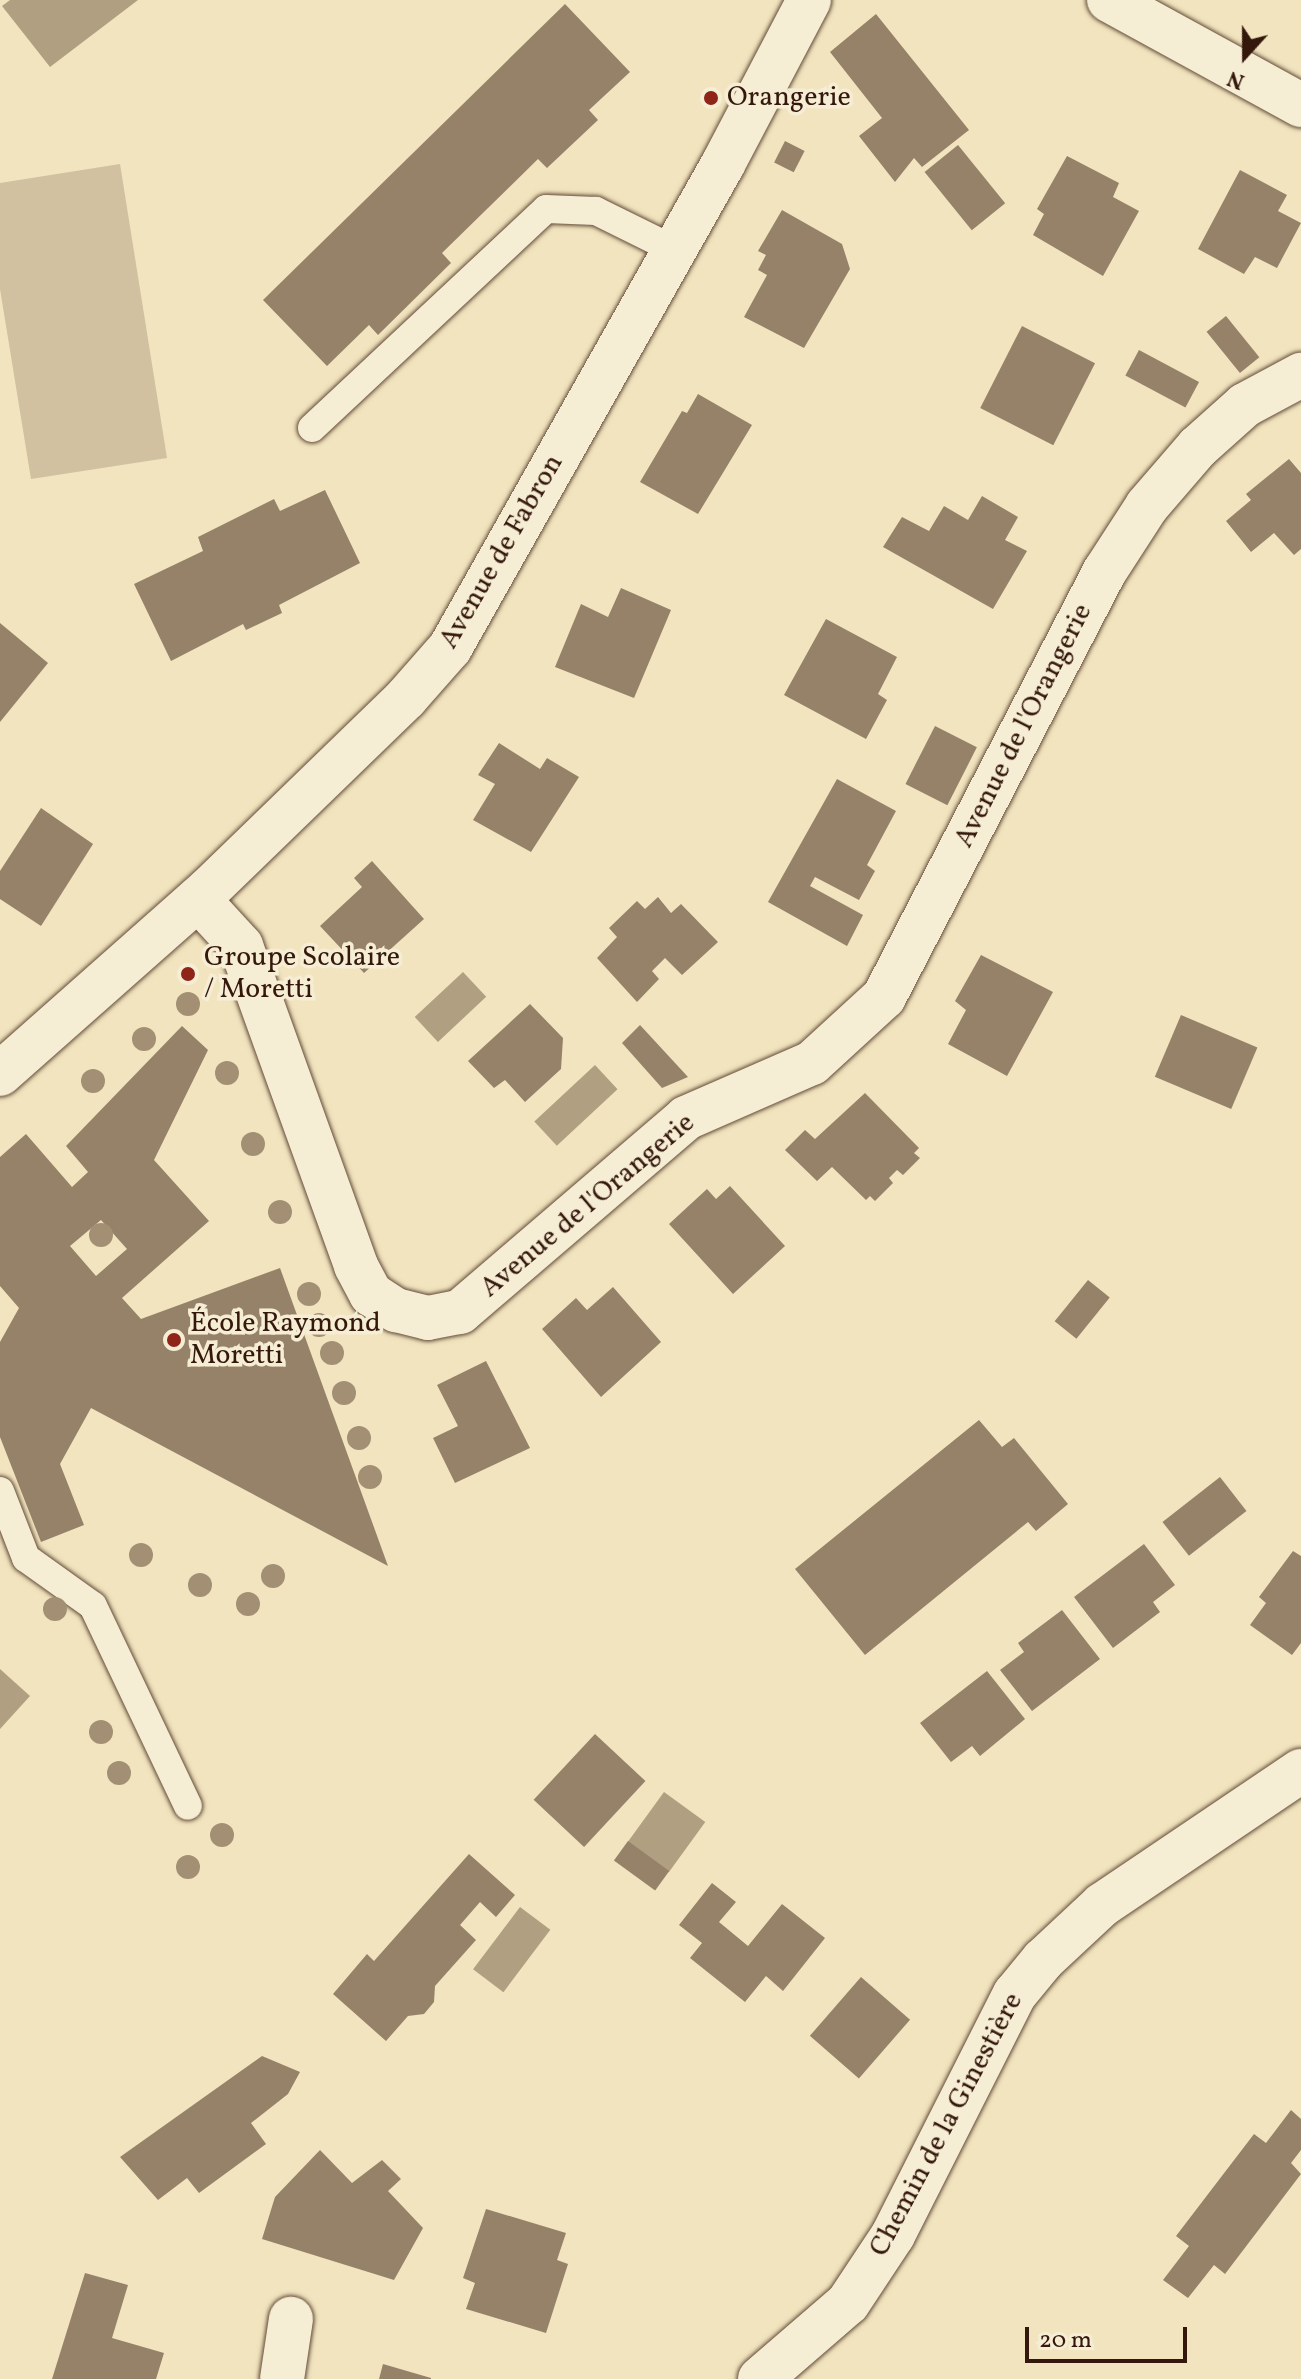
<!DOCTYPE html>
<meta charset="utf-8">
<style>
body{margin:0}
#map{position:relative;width:1301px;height:2379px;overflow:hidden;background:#f1e4be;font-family:Vollkorn,serif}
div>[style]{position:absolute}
.green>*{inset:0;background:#d1c1a0}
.water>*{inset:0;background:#b19f81;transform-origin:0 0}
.building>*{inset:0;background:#968269;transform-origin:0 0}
.roads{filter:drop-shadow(0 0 2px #634b38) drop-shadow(0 0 2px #634b38)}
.service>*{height:28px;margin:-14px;padding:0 14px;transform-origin:14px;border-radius:14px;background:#f6edd5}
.minor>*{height:44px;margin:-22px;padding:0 22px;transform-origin:22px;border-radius:22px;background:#f6edd5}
.tertiary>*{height:44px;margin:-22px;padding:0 22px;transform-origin:22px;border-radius:22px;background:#f6edd5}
.trees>*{width:24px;height:24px;margin:-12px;border-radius:50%;background:#a39074}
.dots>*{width:22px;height:22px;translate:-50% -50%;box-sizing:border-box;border:4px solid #f6edd5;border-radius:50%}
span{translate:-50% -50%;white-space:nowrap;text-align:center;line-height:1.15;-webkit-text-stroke:7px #f6edd5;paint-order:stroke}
.poi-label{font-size:28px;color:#34180c}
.left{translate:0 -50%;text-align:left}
.street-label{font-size:28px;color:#34180c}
.north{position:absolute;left:1205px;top:16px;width:80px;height:80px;-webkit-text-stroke:6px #f6edd5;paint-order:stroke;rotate:201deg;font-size:22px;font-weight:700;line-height:32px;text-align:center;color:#34180c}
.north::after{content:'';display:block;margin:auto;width:28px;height:36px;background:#34180c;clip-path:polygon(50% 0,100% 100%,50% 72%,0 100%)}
.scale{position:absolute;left:1025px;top:2327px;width:162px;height:36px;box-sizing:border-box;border:4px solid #34180c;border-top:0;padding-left:10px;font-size:24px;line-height:28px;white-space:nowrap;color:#34180c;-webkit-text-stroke:6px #f6edd5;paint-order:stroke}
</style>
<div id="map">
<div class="green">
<i style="clip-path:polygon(120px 164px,167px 458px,31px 479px,0 289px,0 183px)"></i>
</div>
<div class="water">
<i style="clip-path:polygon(10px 0,138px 0,50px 67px,2px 6px)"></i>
<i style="left:463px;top:972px;width:34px;height:66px;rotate:47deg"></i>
<i style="left:595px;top:1065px;width:33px;height:83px;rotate:47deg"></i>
<i style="clip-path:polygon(0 1669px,30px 1696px,0 1729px)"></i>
<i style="left:664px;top:1792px;width:51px;height:62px;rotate:36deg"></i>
<i style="left:520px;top:1907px;width:38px;height:78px;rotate:37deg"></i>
</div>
<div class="building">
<i style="clip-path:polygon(565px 4px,630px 72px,589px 110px,598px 120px,547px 168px,538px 159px,442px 253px,451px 263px,378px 335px,369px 325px,327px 366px,263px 300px)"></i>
<i style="clip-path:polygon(876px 14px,969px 130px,922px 167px,914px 158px,895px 182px,859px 136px,882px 118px,830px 52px)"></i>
<i style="left:785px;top:141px;width:22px;height:24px;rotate:27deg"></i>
<i style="left:958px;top:145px;width:75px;height:43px;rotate:51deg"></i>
<i style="clip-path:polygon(1067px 156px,1119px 183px,1113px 197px,1139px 211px,1103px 276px,1033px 235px,1044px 214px,1037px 209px)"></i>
<i style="clip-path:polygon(1240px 170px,1287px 195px,1278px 211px,1301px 223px,1277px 268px,1255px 257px,1244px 274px,1198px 249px)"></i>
<i style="clip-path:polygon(782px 210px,842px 244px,850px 269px,804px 348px,744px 317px,767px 275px,758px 270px,766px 255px,758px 251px)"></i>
<i style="left:1226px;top:316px;width:53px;height:25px;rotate:51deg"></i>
<i style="left:1022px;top:326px;width:82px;height:92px;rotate:27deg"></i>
<i style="left:1139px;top:350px;width:68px;height:29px;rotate:28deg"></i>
<i style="clip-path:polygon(698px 394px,752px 425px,698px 514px,640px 482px,682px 411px,687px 413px)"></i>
<i style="clip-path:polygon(1289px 459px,1301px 473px,1301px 549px,1294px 555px,1274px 533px,1251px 552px,1226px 521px,1251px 500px,1246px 494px)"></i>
<i style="clip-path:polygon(325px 490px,360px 563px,279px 605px,282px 613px,246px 630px,243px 624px,171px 661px,134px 584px,203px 551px,198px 537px,274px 499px,280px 511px)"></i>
<i style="clip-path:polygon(982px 496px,1018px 517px,1005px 540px,1027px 551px,993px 609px,883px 547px,902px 517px,929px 531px,944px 506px,968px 520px)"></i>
<i style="clip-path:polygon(621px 588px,671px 610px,634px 698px,555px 667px,581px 604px,608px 617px)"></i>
<i style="clip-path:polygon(826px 619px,897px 657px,878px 694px,887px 700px,866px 739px,784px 695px)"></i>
<i style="clip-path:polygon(0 623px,48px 663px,0 722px)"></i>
<i style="left:935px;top:726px;width:47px;height:65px;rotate:27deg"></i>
<i style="clip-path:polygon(499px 743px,540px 769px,547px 758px,579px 777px,531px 852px,473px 820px,495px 784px,478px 775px)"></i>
<i style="clip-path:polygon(837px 779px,896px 811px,867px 865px,875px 871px,859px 900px,815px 877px,810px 886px,863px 915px,847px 946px,768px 902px)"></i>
<i style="clip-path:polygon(41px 808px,93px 844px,41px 926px,0 899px,0 871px)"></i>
<i style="clip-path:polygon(372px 861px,424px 919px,364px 973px,320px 926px,362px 887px,354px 878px)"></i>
<i style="clip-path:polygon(658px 897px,671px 913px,681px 904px,718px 942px,682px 975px,665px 958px,652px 971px,659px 979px,637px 1002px,597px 958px,617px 937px,609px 928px,637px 901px,645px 909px)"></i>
<i style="clip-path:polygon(981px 955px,1053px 992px,1007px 1076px,948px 1044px,966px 1010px,955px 1001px)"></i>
<i style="clip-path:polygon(530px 1004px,563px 1038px,561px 1069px,525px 1102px,505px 1080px,494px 1088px,468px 1061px)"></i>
<i style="left:1181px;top:1015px;width:83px;height:67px;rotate:23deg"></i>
<i style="clip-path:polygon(640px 1025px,688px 1077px,662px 1088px,622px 1043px)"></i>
<i style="clip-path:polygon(evenodd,182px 1026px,208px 1050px,154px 1160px,209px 1221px,122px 1298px,141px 1319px,280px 1268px,388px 1566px,91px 1408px,60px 1464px,84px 1525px,41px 1542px,0 1437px,0 1342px,19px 1308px,0 1286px,0 1157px,26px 1134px,72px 1187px,88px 1172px,66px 1146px,182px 1026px,101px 1220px,127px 1249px,96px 1276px,70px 1246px,101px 1220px)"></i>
<i style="clip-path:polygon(865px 1093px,919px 1148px,914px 1153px,920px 1158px,903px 1175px,897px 1170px,889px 1178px,893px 1183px,875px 1201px,870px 1196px,866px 1200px,832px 1167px,817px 1181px,785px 1150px,805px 1130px,815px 1139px)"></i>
<i style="clip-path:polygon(730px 1186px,785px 1246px,733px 1294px,669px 1224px,707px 1189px,716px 1199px)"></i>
<i style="left:1088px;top:1280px;width:28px;height:53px;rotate:39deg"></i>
<i style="clip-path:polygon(613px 1287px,661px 1342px,601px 1397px,542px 1329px,576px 1298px,587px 1310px)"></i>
<i style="clip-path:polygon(486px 1361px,530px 1448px,455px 1483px,433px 1438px,458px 1426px,437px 1385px)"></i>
<i style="clip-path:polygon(979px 1420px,1002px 1447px,1014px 1438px,1068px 1504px,1036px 1531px,1028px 1522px,865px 1655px,795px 1569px)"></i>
<i style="left:1220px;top:1477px;width:43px;height:73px;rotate:52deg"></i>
<i style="clip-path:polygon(1144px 1544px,1175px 1585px,1153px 1602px,1160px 1612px,1113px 1648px,1074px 1597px)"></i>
<i style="clip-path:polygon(1293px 1551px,1301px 1556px,1301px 1643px,1292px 1655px,1250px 1625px,1266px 1603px,1259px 1597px)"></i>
<i style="clip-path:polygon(1062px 1610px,1100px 1659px,1032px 1711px,1000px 1670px,1024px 1652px,1018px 1643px)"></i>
<i style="clip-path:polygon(987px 1671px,1025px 1719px,980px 1756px,972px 1746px,951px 1762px,920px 1723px)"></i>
<i style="left:595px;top:1734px;width:69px;height:90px;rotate:43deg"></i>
<i style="left:628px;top:1841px;width:51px;height:24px;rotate:36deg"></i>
<i style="clip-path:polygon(469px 1854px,515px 1895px,496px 1917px,480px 1902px,460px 1925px,476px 1940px,435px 1986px,434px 2002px,424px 2014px,408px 2016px,386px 2041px,333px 1994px,367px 1954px,374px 1961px)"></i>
<i style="clip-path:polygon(712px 1883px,736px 1902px,719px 1922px,748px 1946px,782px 1904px,825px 1938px,783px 1991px,766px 1976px,745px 2002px,690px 1958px,702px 1943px,679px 1925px)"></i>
<i style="left:861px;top:1977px;width:65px;height:78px;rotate:41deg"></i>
<i style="clip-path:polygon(262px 2056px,300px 2072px,288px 2094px,251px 2123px,266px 2144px,199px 2193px,187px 2178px,158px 2200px,120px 2157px)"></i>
<i style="clip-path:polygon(1291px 2110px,1301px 2119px,1301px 2150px,1291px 2163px,1301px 2174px,1225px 2274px,1214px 2265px,1188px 2298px,1163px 2280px,1189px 2246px,1176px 2236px,1254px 2134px,1266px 2143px)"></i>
<i style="clip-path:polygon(320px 2150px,352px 2183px,382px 2160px,401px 2179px,388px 2191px,423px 2228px,394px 2280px,262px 2239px,275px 2197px)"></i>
<i style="clip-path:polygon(486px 2209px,566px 2233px,557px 2260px,568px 2264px,546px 2333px,466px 2309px,475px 2283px,463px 2278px)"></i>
<i style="clip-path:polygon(85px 2273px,128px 2285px,112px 2338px,164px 2353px,156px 2379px,52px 2379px)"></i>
<i style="clip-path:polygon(383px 2364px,431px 2378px,431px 2379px,379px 2379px)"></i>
</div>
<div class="roads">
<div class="service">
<i style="left:312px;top:428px;width:320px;rotate:-43.1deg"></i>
<i style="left:546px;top:209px;width:50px;rotate:2.3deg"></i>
<i style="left:596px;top:211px;width:84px;rotate:26.3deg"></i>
<i style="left:0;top:1491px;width:72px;rotate:68.8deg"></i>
<i style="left:26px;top:1558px;width:82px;rotate:35.6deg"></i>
<i style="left:93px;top:1606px;width:221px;rotate:64.6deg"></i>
</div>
<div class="minor">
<i style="left:1109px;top:0;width:219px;rotate:28.7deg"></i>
<i style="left:198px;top:899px;width:64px;rotate:47.5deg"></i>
<i style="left:241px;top:946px;width:340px;rotate:70.2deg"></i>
<i style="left:356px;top:1266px;width:32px;rotate:62deg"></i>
<i style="left:371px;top:1294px;width:30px;rotate:33deg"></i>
<i style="left:396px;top:1310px;width:33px;rotate:14deg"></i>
<i style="left:428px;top:1318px;width:33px;rotate:-11deg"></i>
<i style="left:460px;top:1312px;width:298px;rotate:-40.6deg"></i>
<i style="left:686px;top:1118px;width:137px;rotate:-23.6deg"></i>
<i style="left:812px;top:1063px;width:98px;rotate:-42.5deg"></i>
<i style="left:884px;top:997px;width:480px;rotate:-62.6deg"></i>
<i style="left:1105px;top:571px;width:77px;rotate:-57.1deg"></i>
<i style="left:1147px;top:506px;width:78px;rotate:-49.2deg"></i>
<i style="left:1198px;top:447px;width:63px;rotate:-41.8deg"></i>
<i style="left:1245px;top:405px;width:64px;rotate:-28.2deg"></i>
<i style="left:282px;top:2379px;width:61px;rotate:-81.5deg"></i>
</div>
<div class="tertiary">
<i style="left:0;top:1074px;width:279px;rotate:-41.5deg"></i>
<i style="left:209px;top:889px;width:274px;rotate:-44.1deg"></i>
<i style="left:406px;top:698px;width:67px;rotate:-48.7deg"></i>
<i style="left:450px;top:648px;width:556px;rotate:-60.57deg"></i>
<i style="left:723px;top:164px;width:185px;rotate:-62.3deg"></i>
<i style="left:760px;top:2379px;width:116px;rotate:-40.8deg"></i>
<i style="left:848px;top:2303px;width:82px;rotate:-56.5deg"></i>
<i style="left:893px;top:2235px;width:270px;rotate:-63.2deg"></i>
<i style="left:1015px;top:1994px;width:44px;rotate:-50.5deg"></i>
<i style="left:1043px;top:1960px;width:81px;rotate:-43deg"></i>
<i style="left:1102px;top:1905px;width:240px;rotate:-34deg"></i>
</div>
</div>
<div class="trees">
<i style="left:188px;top:1004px"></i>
<i style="left:144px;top:1039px"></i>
<i style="left:227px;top:1073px"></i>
<i style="left:93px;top:1081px"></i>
<i style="left:253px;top:1144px"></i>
<i style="left:280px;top:1212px"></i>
<i style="left:101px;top:1235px"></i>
<i style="left:309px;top:1294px"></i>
<i style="left:319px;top:1325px"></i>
<i style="left:332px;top:1353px"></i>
<i style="left:344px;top:1393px"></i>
<i style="left:359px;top:1438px"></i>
<i style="left:370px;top:1477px"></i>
<i style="left:141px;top:1555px"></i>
<i style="left:273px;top:1576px"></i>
<i style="left:200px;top:1585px"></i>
<i style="left:248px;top:1604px"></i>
<i style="left:55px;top:1609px"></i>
<i style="left:101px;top:1732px"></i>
<i style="left:119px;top:1773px"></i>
<i style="left:222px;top:1835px"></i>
<i style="left:188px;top:1867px"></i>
</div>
<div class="dots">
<i style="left:711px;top:98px;background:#8f2418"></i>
<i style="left:188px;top:974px;background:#8f2418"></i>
<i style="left:174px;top:1340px;background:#8f2418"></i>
</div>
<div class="poi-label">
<span class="left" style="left:727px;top:98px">Orangerie</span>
<span class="left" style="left:204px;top:974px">Groupe Scolaire<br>/ Moretti</span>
<span class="left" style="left:190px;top:1340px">École Raymond<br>Moretti</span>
</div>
<div class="street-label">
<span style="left:502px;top:552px;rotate:-60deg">Avenue de Fabron</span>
<span style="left:1024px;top:726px;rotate:-63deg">Avenue de l'Orangerie</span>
<span style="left:588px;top:1206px;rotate:-40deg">Avenue de l'Orangerie</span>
<span style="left:947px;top:2125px;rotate:-62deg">Chemin de la Ginestière</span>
</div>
<div class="north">N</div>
<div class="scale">20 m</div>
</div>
